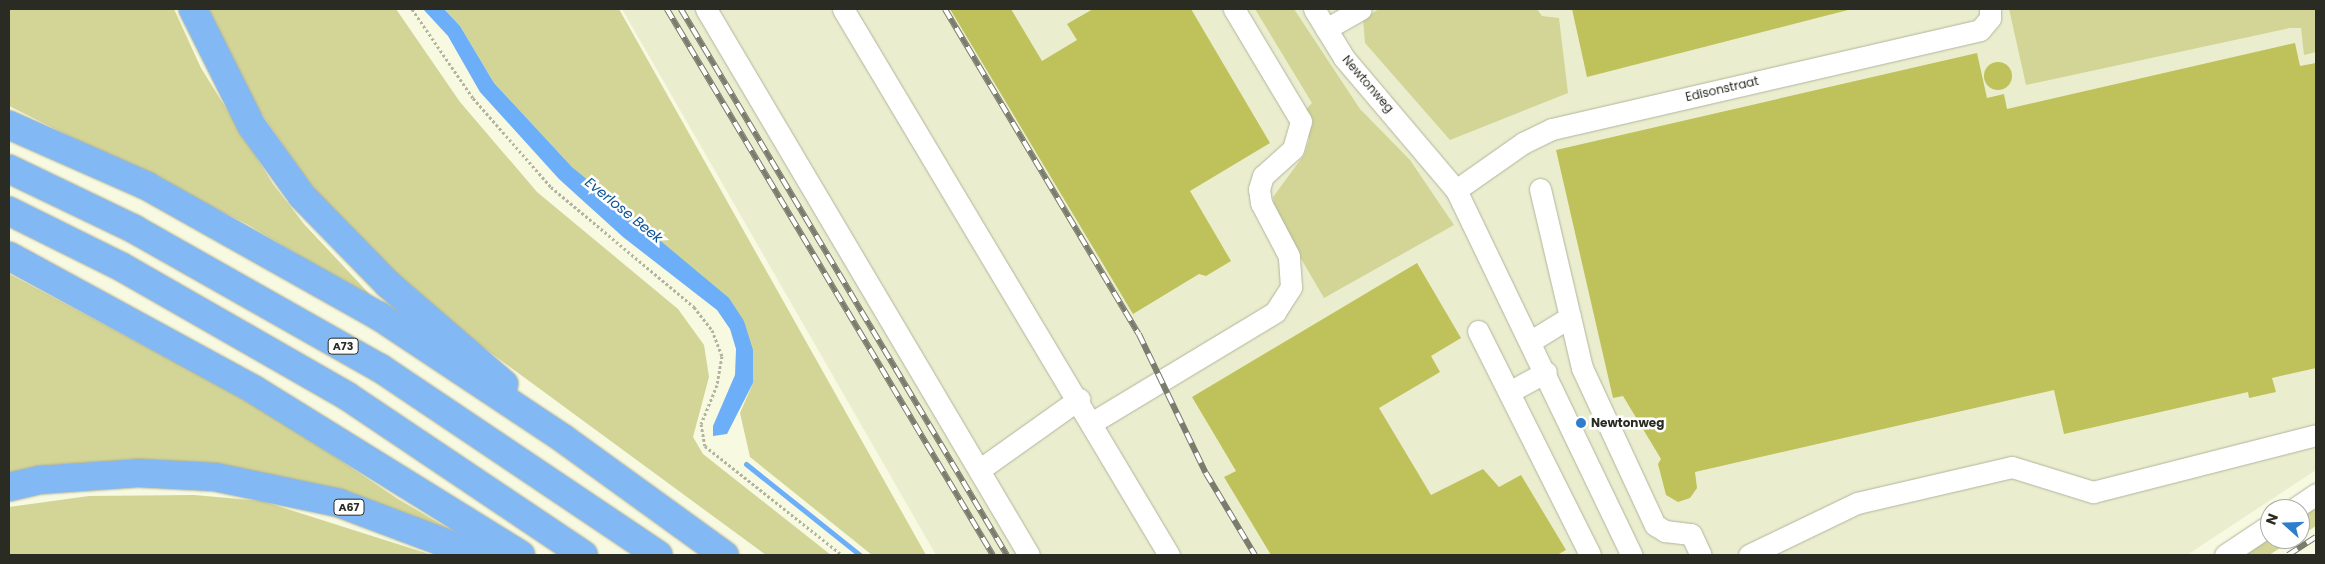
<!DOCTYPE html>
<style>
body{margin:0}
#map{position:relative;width:2325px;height:564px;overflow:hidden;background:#f7f9e1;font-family:Poppins,sans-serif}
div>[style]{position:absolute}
.built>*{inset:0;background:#ebeece}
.green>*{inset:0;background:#d2d595}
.water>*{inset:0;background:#6caff8}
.stream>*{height:5px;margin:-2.5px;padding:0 2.5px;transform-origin:2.5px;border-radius:2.5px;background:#6caff8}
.building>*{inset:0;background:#bfc15a}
.round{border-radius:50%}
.path>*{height:3px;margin-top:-1.5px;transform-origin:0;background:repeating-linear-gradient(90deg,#b2b4a1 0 2.5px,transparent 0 5px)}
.roads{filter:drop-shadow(0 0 1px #b2b49d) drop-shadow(0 0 1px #b2b49d)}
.minor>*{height:21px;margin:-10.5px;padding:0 10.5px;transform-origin:10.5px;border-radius:10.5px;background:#fff}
.highway>*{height:28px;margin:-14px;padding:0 14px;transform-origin:14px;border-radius:14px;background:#82b8f4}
.rail>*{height:5.5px;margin-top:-2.75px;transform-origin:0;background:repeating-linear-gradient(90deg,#fff 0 11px,#7a7c6d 0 22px);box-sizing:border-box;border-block:1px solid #7a7c6d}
.dots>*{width:14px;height:14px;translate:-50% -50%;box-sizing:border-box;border:2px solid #fff;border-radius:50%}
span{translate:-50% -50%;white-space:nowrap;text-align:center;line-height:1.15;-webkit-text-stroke:5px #fff;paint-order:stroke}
.shield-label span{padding:1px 4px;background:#fff;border:1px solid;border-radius:4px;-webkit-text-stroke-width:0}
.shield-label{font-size:11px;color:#2a2b22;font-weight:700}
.street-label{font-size:12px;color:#2a2b22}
.poi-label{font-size:12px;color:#2a2b22;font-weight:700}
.left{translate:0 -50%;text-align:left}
.water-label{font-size:14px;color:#0a5394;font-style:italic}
.frame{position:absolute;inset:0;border:10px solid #2a2b22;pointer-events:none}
.north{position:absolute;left:2260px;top:499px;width:50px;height:50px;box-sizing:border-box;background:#fff;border:1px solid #aaaaa7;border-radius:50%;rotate:290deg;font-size:14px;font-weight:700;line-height:20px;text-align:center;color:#2a2b22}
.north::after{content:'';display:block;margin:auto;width:18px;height:22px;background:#2f7ece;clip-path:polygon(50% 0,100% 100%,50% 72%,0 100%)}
</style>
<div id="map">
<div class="built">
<i style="clip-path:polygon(622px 9px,2316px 9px,2316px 470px,2187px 555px,936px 555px)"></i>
</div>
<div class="green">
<i style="clip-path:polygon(9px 9px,174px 9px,201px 68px,273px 184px,304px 224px,376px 301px,247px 224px,9px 106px)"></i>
<i style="clip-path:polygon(206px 9px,396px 9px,460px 102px,537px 192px,678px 309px,704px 345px,709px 377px,693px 437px,703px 454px,831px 555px,766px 555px,435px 312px,336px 215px,306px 178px,250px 97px)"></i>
<i style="clip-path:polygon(444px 9px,619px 9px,926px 555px,872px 555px,750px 457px,740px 413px,753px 383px,744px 321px,572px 167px,494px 83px,460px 26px)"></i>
<i style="clip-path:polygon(1255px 9px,1294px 9px,1360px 109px,1410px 160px,1454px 225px,1324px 298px,1276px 216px,1273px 197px,1304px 155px,1309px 140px,1305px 110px,1312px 103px)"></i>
<i style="clip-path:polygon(1379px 9px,1537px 9px,1542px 16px,1559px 18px,1568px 93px,1450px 140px,1365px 43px,1363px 19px)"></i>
<i style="clip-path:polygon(2009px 9px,2316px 9px,2316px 52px,2304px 55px,2301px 28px,2290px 28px,2026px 85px)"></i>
<i style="clip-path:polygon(9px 274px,265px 410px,398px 499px,468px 540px,314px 490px,9px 478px)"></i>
<i style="clip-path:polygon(194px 495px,262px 501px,432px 555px,9px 555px,9px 507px,89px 496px)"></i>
<i style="clip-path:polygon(2316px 502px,2316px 526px,2300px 536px,2300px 512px)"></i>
<i style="clip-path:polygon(2270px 533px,2270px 539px,2295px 539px,2269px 555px,2236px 555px)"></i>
</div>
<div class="water">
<i style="clip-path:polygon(423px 9px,444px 9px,460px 26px,494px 83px,572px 167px,729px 298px,744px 321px,753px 350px,753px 383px,727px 434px,713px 436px,713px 426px,735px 375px,736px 349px,730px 329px,717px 310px,623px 237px,559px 179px,480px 92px,448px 36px)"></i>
</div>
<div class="stream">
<i style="left:746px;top:464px;width:146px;rotate:38.6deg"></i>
</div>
<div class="building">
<i style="clip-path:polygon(950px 9px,1011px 9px,1042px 61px,1077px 40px,1067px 24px,1093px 9px,1191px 9px,1270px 143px,1190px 191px,1231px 261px,1206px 276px,1199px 274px,1133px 314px)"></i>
<i style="clip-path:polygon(1572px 9px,1852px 9px,1587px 77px)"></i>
<i style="clip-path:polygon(2295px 43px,2300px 66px,2316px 63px,2316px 368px,2272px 378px,2276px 392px,2249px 398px,2248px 392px,2064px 434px,2054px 390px,1695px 472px,1697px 488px,1690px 498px,1678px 502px,1666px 495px,1658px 464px,1661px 459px,1623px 396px,1613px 398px,1556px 150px,1977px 53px,1987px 98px,2004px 94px,2007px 109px)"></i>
<i class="round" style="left:1984px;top:62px;width:28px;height:28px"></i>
<i style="clip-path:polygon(1417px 263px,1461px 338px,1431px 356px,1440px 372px,1379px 408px,1431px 495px,1483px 469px,1499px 487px,1521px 475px,1566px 550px,1557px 555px,1271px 555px,1224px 477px,1236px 471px,1192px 397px)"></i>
</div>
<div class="path">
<i style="left:412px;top:9px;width:108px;rotate:55.6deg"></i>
<i style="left:473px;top:98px;width:118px;rotate:48.8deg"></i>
<i style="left:551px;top:187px;width:187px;rotate:40deg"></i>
<i style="left:694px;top:307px;width:29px;rotate:52deg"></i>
<i style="left:712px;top:330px;width:28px;rotate:69deg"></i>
<i style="left:722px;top:356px;width:29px;rotate:100deg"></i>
<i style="left:717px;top:385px;width:42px;rotate:112.3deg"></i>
<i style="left:701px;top:424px;width:22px;rotate:80deg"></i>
<i style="left:705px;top:446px;width:175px;rotate:38.5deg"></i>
</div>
<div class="roads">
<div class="minor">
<i style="left:706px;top:9px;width:634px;rotate:59.39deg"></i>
<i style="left:843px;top:9px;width:636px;rotate:59.16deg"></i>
<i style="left:1314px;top:9px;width:57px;rotate:58.5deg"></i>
<i style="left:1344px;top:58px;width:173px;rotate:49.7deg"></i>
<i style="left:1456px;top:190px;width:405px;rotate:64.3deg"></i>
<i style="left:1326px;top:29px;width:40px;rotate:-29.7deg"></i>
<i style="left:1540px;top:189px;width:184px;rotate:76.8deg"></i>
<i style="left:1582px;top:368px;width:173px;rotate:65.1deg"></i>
<i style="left:1655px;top:525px;width:12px;rotate:31deg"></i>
<i style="left:1665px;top:531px;width:26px;rotate:7deg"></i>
<i style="left:1691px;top:534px;width:23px;rotate:65deg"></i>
<i style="left:1456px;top:190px;width:82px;rotate:-35deg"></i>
<i style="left:1523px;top:143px;width:32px;rotate:-26deg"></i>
<i style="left:1552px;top:129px;width:439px;rotate:-13deg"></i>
<i style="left:1980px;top:30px;width:16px;rotate:-50deg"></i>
<i style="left:1990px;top:18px;width:9px;rotate:-90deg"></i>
<i style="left:1478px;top:331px;width:250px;rotate:63.4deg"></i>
<i style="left:1531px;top:341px;width:46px;rotate:-31.6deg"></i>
<i style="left:1509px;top:392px;width:42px;rotate:-28.4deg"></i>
<i style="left:1093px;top:422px;width:213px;rotate:-31.1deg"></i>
<i style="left:1275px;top:312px;width:30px;rotate:-57deg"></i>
<i style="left:1291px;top:287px;width:31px;rotate:-94deg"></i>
<i style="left:1289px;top:256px;width:60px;rotate:-117.8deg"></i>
<i style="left:1261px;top:203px;width:14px;rotate:-98deg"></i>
<i style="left:1259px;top:189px;width:14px;rotate:-73deg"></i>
<i style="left:1263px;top:176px;width:40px;rotate:-42deg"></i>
<i style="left:1293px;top:149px;width:29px;rotate:-74deg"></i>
<i style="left:1301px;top:121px;width:131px;rotate:-120.9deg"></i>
<i style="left:979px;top:470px;width:123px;rotate:-35.4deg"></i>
<i style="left:2294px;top:509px;width:27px;rotate:-34deg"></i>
<i style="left:1749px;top:555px;width:120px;rotate:-25.7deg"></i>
<i style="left:1857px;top:503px;width:159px;rotate:-13.1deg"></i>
<i style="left:2012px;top:467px;width:85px;rotate:17.2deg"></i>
<i style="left:2093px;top:492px;width:230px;rotate:-14.3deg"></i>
<i style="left:2225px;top:555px;width:54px;rotate:-33.7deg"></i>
</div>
<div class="highway">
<i style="left:193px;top:9px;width:130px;rotate:63.4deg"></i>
<i style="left:251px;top:125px;width:87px;rotate:54.3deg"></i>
<i style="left:302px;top:196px;width:123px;rotate:45.7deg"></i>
<i style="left:388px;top:284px;width:153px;rotate:40.8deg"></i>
<i style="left:9px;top:125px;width:151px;rotate:23.8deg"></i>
<i style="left:147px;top:186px;width:266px;rotate:29.3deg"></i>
<i style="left:379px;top:316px;width:222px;rotate:33.6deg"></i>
<i style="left:564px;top:439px;width:198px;rotate:35.9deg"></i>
<i style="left:9px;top:169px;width:139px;rotate:25.6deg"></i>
<i style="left:134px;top:229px;width:283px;rotate:29.5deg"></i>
<i style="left:380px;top:368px;width:335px;rotate:33.9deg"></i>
<i style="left:9px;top:211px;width:124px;rotate:26.4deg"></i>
<i style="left:120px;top:266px;width:262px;rotate:29.8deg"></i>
<i style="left:347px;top:396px;width:285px;rotate:33.9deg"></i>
<i style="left:9px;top:256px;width:278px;rotate:28.6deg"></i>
<i style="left:253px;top:389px;width:315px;rotate:31.8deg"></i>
<i style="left:9px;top:487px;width:31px;rotate:-13deg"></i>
<i style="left:39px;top:480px;width:99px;rotate:-4deg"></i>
<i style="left:138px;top:473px;width:77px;rotate:3deg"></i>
<i style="left:215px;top:477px;width:127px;rotate:11.8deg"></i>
<i style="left:339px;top:503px;width:147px;rotate:20.6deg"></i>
</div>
</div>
<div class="rail">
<i style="left:667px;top:9px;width:636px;rotate:59.16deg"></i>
<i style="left:681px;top:9px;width:636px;rotate:59.16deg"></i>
<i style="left:945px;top:9px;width:378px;rotate:59.2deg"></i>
<i style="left:1139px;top:334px;width:154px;rotate:64.3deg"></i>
<i style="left:1206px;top:473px;width:96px;rotate:59.1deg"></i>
<i style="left:2288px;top:555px;width:33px;rotate:-33deg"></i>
</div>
<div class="dots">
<i style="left:1581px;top:423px;background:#2f7ece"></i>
</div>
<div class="shield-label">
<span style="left:343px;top:346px">A73</span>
<span style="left:349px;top:507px">A67</span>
</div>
<div class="street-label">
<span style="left:1368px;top:84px;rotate:49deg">Newtonweg</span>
<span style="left:1722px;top:89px;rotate:-13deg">Edisonstraat</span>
</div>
<div class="poi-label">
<span class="left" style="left:1591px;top:423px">Newtonweg</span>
</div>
<div class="water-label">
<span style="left:624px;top:210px;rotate:39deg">Everlose Beek</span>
</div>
<div class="frame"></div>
<div class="north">N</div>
</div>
